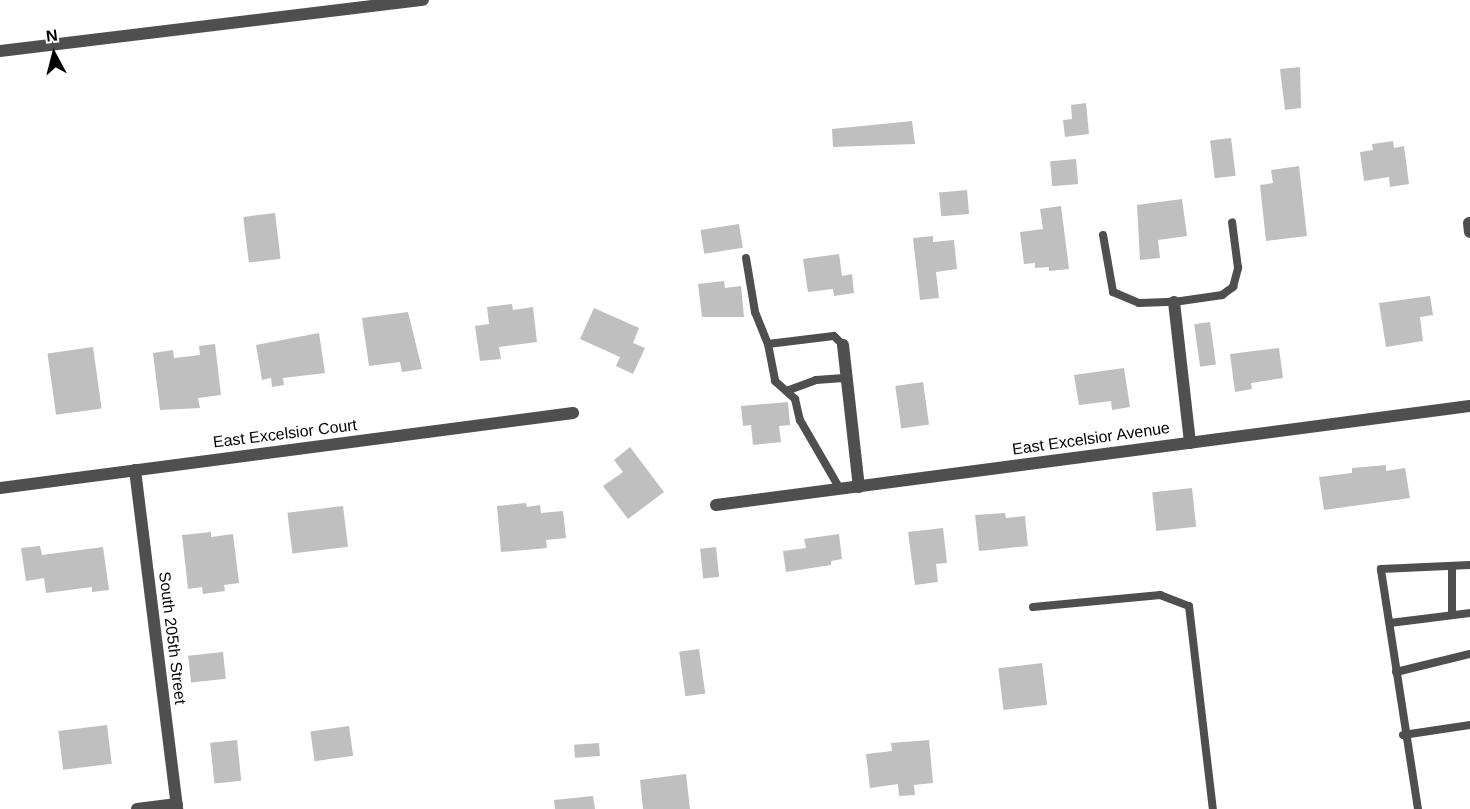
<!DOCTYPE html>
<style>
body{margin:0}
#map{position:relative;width:1470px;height:809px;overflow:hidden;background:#fff;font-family:Helvetica,sans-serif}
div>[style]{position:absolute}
.building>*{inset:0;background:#bfbfbf;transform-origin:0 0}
.service>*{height:8px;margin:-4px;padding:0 4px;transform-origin:4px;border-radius:4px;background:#4f4f4f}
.minor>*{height:12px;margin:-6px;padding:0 6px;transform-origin:6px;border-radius:6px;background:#4f4f4f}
span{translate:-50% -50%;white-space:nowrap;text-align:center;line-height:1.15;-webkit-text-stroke:4.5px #fff;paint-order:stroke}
.street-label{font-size:16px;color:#000}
.north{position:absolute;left:24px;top:24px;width:60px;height:60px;-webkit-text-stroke:4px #fff;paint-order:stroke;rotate:353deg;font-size:16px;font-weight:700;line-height:24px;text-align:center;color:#000}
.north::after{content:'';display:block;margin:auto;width:21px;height:27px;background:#000;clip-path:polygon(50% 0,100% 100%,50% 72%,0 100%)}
</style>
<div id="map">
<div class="building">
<i style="clip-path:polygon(1300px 67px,1301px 108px,1285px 110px,1280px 69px)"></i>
<i style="clip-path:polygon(1086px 103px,1089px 134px,1065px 137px,1063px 120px,1072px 119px,1071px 105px)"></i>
<i style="clip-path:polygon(912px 121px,915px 144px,833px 147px,832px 129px)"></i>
<i style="left:1231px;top:138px;width:38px;height:21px;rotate:83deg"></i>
<i style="clip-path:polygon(1393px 141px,1394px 148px,1404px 146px,1409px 184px,1390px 187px,1389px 177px,1364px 181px,1360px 152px,1373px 150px,1372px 144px)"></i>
<i style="left:1076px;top:159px;width:25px;height:26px;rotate:85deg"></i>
<i style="clip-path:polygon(1299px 166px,1307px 236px,1266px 241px,1260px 185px,1273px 183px,1271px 170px)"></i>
<i style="left:967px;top:190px;width:24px;height:28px;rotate:85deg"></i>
<i style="clip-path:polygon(1182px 199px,1187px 236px,1158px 240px,1160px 258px,1140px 260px,1137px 205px)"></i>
<i style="clip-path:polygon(1061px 206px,1069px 269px,1049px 271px,1049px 267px,1035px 268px,1035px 263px,1024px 264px,1020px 232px,1043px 229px,1040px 209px)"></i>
<i style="left:275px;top:213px;width:46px;height:32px;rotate:83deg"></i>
<i style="left:739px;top:224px;width:24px;height:39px;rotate:81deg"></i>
<i style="clip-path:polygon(933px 236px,933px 242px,954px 240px,957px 269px,936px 272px,939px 298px,920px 300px,913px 238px)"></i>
<i style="clip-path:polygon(839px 254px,842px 276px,852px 274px,854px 293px,834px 296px,833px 289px,808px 292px,803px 259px)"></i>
<i style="clip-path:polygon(724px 281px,725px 288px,741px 286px,744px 317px,702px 317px,698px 284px)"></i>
<i style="clip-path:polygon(1430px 296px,1433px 315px,1420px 317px,1423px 341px,1386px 347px,1379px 303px)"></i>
<i style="clip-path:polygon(512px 304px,513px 310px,533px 307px,537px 342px,499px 347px,501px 359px,480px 361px,475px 326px,489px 324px,487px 307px)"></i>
<i style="clip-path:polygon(594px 308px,639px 328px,633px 343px,645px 348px,633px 374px,616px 366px,620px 357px,580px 339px)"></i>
<i style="clip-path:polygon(408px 312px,422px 369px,402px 372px,400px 362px,369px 366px,362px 318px)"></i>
<i style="left:1210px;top:322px;width:43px;height:16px;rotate:82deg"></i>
<i style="clip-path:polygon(319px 333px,325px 373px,283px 378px,284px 385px,272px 387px,271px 378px,262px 380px,256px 345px)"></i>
<i style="clip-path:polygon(215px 344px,221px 395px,198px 398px,200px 408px,160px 410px,153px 353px,173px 350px,174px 358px,200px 355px,199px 346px)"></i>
<i style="left:93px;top:347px;width:62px;height:46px;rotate:82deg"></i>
<i style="clip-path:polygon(1279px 348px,1283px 378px,1251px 383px,1252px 389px,1235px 392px,1230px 354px)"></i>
<i style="clip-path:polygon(1124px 368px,1130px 407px,1112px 410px,1111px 401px,1079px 405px,1074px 375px)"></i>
<i style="left:923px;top:382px;width:43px;height:28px;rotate:82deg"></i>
<i style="clip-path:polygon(788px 402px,790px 425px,779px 426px,781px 442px,753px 445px,751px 425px,743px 426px,741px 406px)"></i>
<i style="clip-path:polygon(630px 447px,664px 492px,628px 519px,603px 486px,623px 472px,614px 460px)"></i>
<i style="clip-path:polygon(1386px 465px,1386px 471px,1405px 468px,1410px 498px,1324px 510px,1319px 477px,1352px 473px,1352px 468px)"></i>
<i style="left:1192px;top:488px;width:39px;height:40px;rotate:84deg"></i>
<i style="clip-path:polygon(526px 503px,527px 507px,540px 505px,541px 513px,563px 511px,566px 538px,546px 540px,547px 548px,501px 552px,497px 506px)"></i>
<i style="left:343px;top:506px;width:41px;height:56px;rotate:83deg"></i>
<i style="clip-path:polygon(1005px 513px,1006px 518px,1025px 516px,1028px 546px,979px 551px,975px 515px)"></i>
<i style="clip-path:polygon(943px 528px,947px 563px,936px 564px,938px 582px,915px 585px,908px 532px)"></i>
<i style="clip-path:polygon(211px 532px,211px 537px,233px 534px,239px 583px,224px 585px,225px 591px,203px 594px,202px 587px,188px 589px,182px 535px)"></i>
<i style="clip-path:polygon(839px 534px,842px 559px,831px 561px,831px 565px,786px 572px,783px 551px,806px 548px,804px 539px)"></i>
<i style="clip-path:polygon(40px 546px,42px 555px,103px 547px,109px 590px,92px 592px,92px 587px,46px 593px,44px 578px,26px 581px,21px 548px)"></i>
<i style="left:716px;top:547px;width:30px;height:16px;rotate:84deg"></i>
<i style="left:699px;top:649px;width:45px;height:20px;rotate:82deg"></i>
<i style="left:223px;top:652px;width:27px;height:35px;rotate:84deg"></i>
<i style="left:1042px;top:663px;width:42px;height:44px;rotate:83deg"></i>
<i style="left:107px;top:725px;width:39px;height:49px;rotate:83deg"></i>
<i style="left:349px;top:726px;width:30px;height:39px;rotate:82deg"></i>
<i style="left:237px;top:740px;width:41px;height:27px;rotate:84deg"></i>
<i style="clip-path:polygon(929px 740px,933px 783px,914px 785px,915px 795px,899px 796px,898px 784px,870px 788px,866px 754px,892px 751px,891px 743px)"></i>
<i style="left:599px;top:743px;width:13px;height:25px;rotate:86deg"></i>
<i style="clip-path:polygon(686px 774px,690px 809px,643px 809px,640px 780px)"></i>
<i style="clip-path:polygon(593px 796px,595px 809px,555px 809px,554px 800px)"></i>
</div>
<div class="service">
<i style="left:1103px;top:235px;width:58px;rotate:80deg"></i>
<i style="left:1113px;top:292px;width:28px;rotate:23deg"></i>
<i style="left:1139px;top:303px;width:35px;rotate:-2deg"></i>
<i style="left:1174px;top:302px;width:49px;rotate:-8.3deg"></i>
<i style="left:1222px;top:295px;width:14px;rotate:-36deg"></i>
<i style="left:1233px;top:287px;width:20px;rotate:-75deg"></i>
<i style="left:1238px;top:268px;width:46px;rotate:-97.4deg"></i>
<i style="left:746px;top:258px;width:55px;rotate:80.5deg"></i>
<i style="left:755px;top:312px;width:35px;rotate:68deg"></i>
<i style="left:768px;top:344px;width:38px;rotate:79deg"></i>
<i style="left:775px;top:381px;width:27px;rotate:42deg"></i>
<i style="left:795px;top:399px;width:22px;rotate:77deg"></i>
<i style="left:800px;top:420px;width:80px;rotate:59.9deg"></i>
<i style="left:768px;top:344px;width:66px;rotate:-6.9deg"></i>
<i style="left:834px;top:336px;width:13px;rotate:45deg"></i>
<i style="left:789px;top:390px;width:29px;rotate:-20deg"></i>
<i style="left:816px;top:380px;width:31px;rotate:-4deg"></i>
<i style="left:1033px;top:607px;width:128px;rotate:-5.4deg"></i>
<i style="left:1160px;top:595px;width:31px;rotate:21deg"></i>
<i style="left:1189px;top:606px;width:204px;rotate:83.3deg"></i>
<i style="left:1452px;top:613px;width:47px;rotate:-90deg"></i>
<i style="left:1390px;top:623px;width:81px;rotate:-7.1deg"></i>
<i style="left:1396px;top:672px;width:76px;rotate:-13.7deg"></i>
<i style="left:1403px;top:735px;width:68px;rotate:-8.5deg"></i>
<i style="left:1418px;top:809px;width:243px;rotate:-98.8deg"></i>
<i style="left:1381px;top:569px;width:89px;rotate:-2.6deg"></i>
</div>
<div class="minor">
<i style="left:0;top:51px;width:426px;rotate:-6.9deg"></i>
<i style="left:1469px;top:223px;width:9px;rotate:84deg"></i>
<i style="left:1174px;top:302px;width:142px;rotate:83.5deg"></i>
<i style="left:843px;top:345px;width:143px;rotate:83.6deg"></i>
<i style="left:135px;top:470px;width:342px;rotate:82.9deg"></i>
<i style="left:0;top:488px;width:578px;rotate:-7.46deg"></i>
<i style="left:716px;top:505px;width:760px;rotate:-7.48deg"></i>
<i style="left:137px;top:809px;width:40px;rotate:-7.1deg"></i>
</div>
<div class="street-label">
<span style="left:285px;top:434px;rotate:-7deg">East Excelsior Court</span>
<span style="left:1091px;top:439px;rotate:-8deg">East Excelsior Avenue</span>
<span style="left:172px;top:638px;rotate:83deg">South 205th Street</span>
</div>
<div class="north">N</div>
</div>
